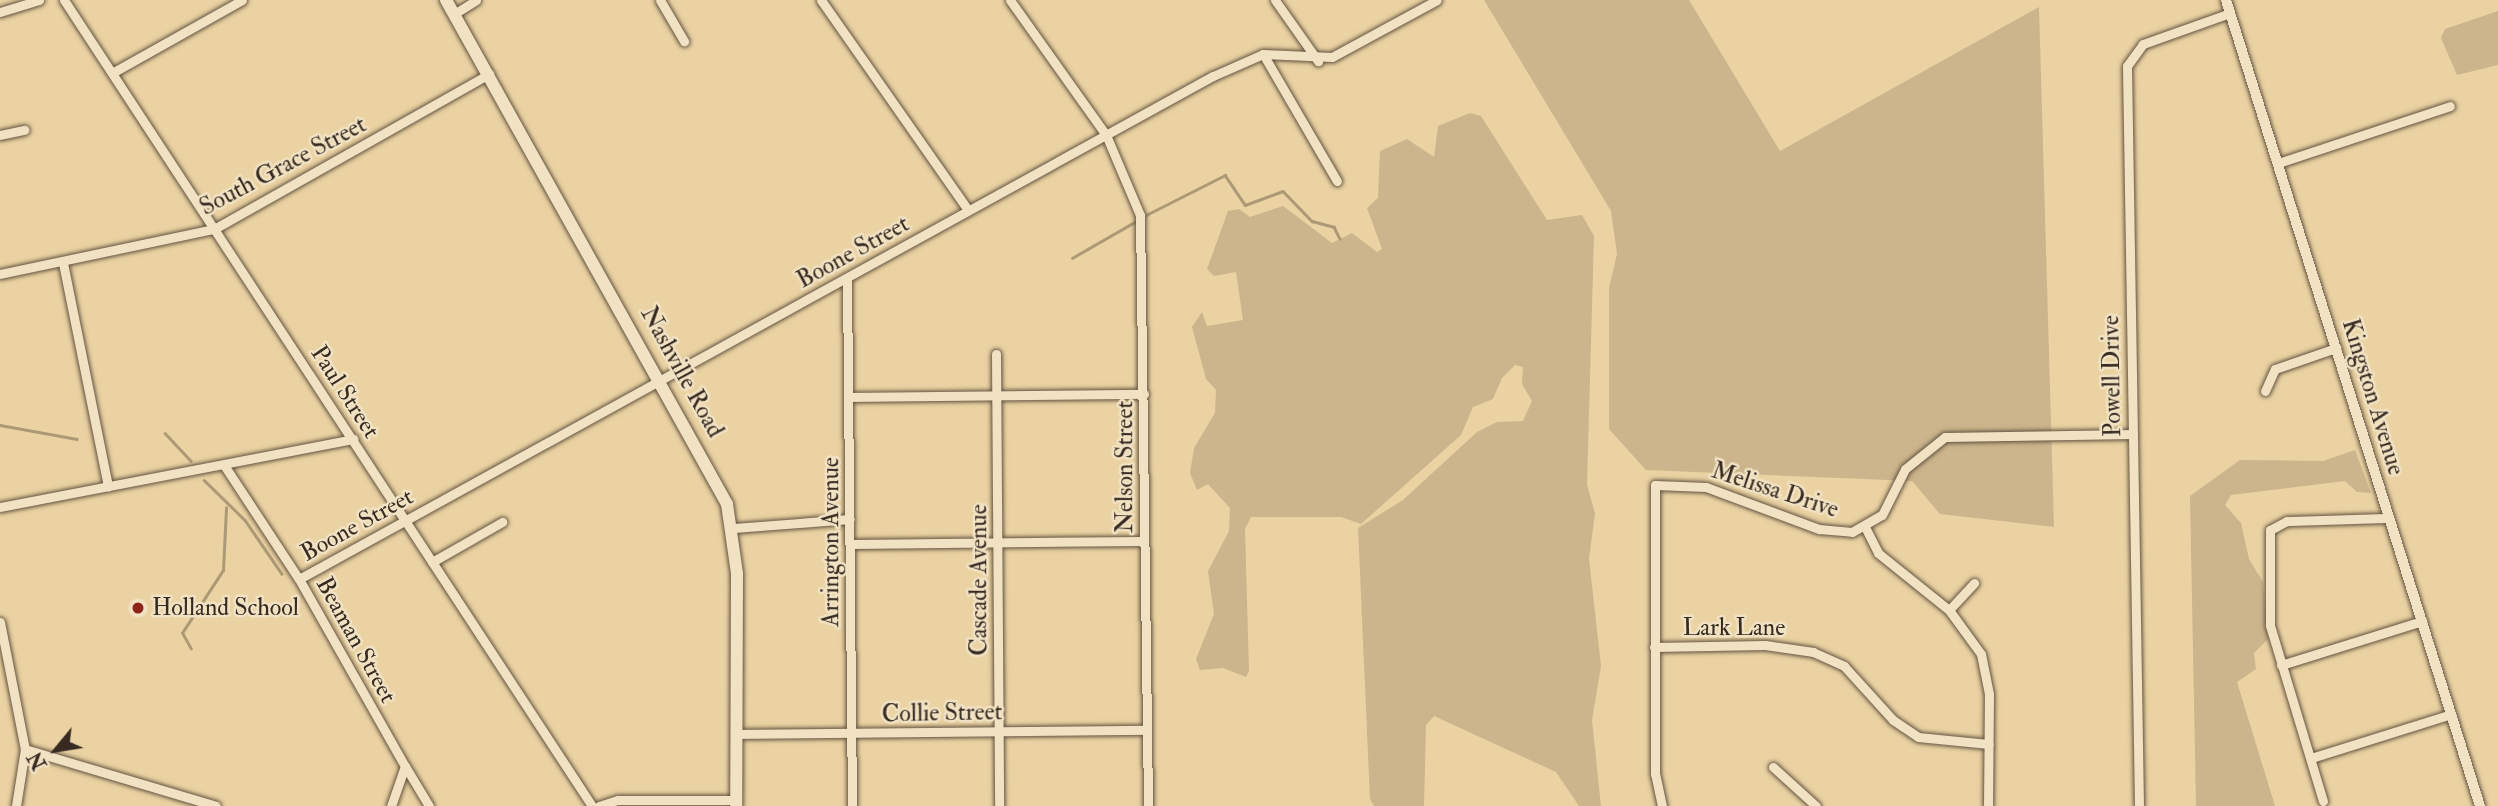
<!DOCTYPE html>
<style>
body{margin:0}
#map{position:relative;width:2498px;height:806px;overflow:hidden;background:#ead2a2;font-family:"IM FELL Double Pica",serif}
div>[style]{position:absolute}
.green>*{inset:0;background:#ccb58c}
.stream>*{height:2.5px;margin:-1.25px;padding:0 1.25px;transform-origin:1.25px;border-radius:1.25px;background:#ad9976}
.roads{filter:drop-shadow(0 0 2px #645441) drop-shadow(0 0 2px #645441)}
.minor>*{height:9px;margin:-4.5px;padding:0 4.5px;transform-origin:4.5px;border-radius:4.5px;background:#f1e2c3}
.tertiary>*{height:10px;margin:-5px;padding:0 5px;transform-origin:5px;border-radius:5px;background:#f1e2c3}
.secondary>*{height:12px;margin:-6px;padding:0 6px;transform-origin:6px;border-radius:6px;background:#f1e2c3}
.dots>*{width:19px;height:19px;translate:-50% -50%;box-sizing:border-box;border:4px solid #f1e2c3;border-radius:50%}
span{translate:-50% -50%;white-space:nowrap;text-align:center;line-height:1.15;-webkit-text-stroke:5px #f1e2c3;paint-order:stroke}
.street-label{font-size:24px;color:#372a21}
.poi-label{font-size:24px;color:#372a21}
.left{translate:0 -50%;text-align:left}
.north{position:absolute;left:21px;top:715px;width:70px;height:70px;-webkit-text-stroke:5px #f1e2c3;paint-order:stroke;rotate:240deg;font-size:19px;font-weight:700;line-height:28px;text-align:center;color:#372a21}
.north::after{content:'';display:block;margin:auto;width:24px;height:32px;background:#372a21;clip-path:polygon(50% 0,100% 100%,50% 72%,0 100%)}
</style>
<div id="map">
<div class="green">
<i style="clip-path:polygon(1484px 0,1689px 0,1780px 151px,2039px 7px,2054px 527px,1940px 514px,1912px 481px,1646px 470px,1609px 429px,1609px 288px,1617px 254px,1611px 211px)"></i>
<i style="clip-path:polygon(2498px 11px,2498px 65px,2457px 75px,2441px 38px,2445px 29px)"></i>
<i style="clip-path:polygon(1470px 113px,1481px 116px,1547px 220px,1582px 215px,1594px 236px,1587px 485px,1595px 513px,1589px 559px,1601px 666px,1592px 720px,1601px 806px,1579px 806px,1556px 772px,1434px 716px,1426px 725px,1424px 806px,1374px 806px,1370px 799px,1358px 528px,1403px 500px,1477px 432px,1497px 422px,1523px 421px,1532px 401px,1522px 384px,1523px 367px,1515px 365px,1502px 378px,1493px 399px,1473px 407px,1461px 435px,1361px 524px,1341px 517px,1251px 517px,1245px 529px,1249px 671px,1246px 677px,1223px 668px,1200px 670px,1196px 659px,1214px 614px,1208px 571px,1229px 531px,1230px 508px,1208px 484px,1197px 490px,1190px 473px,1194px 448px,1215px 413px,1216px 390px,1206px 379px,1192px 327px,1202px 312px,1207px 326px,1243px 320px,1236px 272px,1214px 276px,1207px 269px,1228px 211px,1239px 209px,1250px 217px,1283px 206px,1332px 243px,1352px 233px,1377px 252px,1382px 249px,1367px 208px,1378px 198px,1380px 151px,1407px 139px,1434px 157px,1438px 126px)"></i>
<i style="clip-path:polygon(2355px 450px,2371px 493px,2357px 492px,2345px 481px,2231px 495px,2225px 505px,2241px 523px,2249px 559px,2263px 582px,2268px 639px,2254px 653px,2256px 669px,2237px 682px,2275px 806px,2196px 806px,2190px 496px,2240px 460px,2323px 461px)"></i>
</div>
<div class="stream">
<i style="left:1144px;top:216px;width:91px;rotate:-26.8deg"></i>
<i style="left:1225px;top:175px;width:36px;rotate:56deg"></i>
<i style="left:1245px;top:205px;width:40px;rotate:-20.2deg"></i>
<i style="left:1283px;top:191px;width:42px;rotate:46deg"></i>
<i style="left:1312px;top:221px;width:23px;rotate:15deg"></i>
<i style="left:1334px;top:227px;width:13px;rotate:63deg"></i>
<i style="left:1072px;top:258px;width:76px;rotate:-29.9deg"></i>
<i style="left:0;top:425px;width:78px;rotate:10.3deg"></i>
<i style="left:165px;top:433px;width:38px;rotate:47deg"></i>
<i style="left:204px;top:480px;width:57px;rotate:44.3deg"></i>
<i style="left:245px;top:520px;width:65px;rotate:55.6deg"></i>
<i style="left:191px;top:649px;width:18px;rotate:-119deg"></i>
<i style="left:182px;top:633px;width:75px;rotate:-56.9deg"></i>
<i style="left:223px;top:570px;width:62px;rotate:-87.2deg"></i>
</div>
<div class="roads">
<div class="minor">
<i style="left:64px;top:0;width:964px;rotate:56.77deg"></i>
<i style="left:660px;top:0;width:48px;rotate:59.7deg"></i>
<i style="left:821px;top:0;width:256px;rotate:55deg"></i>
<i style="left:1010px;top:0;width:166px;rotate:54.6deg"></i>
<i style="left:1106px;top:135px;width:87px;rotate:67deg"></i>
<i style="left:1140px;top:215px;width:591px;rotate:89.22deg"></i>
<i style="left:1275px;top:0;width:75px;rotate:54.8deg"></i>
<i style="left:0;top:12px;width:41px;rotate:-17.1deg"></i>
<i style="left:454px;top:14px;width:26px;rotate:-32deg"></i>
<i style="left:1263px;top:54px;width:147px;rotate:59.8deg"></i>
<i style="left:112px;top:73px;width:149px;rotate:-29.3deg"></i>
<i style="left:0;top:135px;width:25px;rotate:-12deg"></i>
<i style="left:2278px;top:163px;width:181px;rotate:-18.3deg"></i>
<i style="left:63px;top:263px;width:228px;rotate:78.6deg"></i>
<i style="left:0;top:274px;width:219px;rotate:-11.9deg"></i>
<i style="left:214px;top:229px;width:316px;rotate:-29.4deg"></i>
<i style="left:847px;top:278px;width:528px;rotate:89.46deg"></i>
<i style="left:996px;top:354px;width:452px;rotate:89.6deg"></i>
<i style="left:2265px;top:391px;width:24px;rotate:-66deg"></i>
<i style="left:2275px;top:369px;width:65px;rotate:-19deg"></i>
<i style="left:850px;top:397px;width:294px;rotate:-0.6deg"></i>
<i style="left:224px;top:465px;width:136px;rotate:56.7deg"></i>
<i style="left:299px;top:579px;width:215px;rotate:60.5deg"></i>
<i style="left:405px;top:766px;width:42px;rotate:109.3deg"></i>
<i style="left:0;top:507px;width:360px;rotate:-10.9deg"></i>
<i style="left:1865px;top:527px;width:29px;rotate:63deg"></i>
<i style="left:1878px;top:553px;width:91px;rotate:38.8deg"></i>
<i style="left:1949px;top:610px;width:54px;rotate:54deg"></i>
<i style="left:1981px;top:654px;width:41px;rotate:78.7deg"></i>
<i style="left:1989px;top:694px;width:112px;rotate:90.5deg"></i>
<i style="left:734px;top:528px;width:116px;rotate:-4.4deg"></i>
<i style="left:851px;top:544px;width:293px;rotate:-0.6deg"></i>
<i style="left:432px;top:562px;width:81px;rotate:-29.7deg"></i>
<i style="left:299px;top:579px;width:1043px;rotate:-28.83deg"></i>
<i style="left:1213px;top:76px;width:55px;rotate:-23.7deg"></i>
<i style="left:1263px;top:54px;width:69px;rotate:2.5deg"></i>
<i style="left:1332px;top:57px;width:119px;rotate:-28.5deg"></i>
<i style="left:1949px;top:610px;width:37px;rotate:-47deg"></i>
<i style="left:0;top:622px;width:129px;rotate:78.9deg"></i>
<i style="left:25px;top:749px;width:58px;rotate:99deg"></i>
<i style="left:1654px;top:647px;width:111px;rotate:-1deg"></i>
<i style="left:1765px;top:645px;width:49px;rotate:8.3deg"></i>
<i style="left:1813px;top:652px;width:34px;rotate:24deg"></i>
<i style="left:1844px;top:666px;width:73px;rotate:47.8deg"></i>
<i style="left:1893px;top:720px;width:30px;rotate:34deg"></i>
<i style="left:1918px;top:737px;width:71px;rotate:5.6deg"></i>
<i style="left:2281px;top:665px;width:148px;rotate:-17.3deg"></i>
<i style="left:736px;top:734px;width:411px;rotate:-0.6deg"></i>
<i style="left:25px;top:749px;width:199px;rotate:16.6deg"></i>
<i style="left:2311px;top:758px;width:147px;rotate:-17.4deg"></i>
<i style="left:405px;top:766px;width:47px;rotate:59deg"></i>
<i style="left:1773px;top:767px;width:58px;rotate:42.2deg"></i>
<i style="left:2323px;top:801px;width:184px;rotate:-106.8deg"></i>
<i style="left:2270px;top:625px;width:95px;rotate:-90deg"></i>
<i style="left:2270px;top:530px;width:19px;rotate:-28deg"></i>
<i style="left:2287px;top:521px;width:102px;rotate:-1.7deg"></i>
<i style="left:599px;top:806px;width:20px;rotate:-18deg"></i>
<i style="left:618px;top:800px;width:118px"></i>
<i style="left:1662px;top:806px;width:33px;rotate:-102deg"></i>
<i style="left:1655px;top:774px;width:289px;rotate:-90deg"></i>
<i style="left:1655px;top:485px;width:51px;rotate:2.2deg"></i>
<i style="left:1706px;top:487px;width:121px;rotate:20.4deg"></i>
<i style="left:1819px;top:529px;width:33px;rotate:5deg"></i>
<i style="left:1852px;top:532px;width:34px;rotate:-30deg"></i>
<i style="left:1882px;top:515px;width:51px;rotate:-63.4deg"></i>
<i style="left:1905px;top:469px;width:51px;rotate:-38.7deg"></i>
<i style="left:1945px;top:437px;width:188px;rotate:-0.9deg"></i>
<i style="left:2139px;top:806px;width:740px;rotate:-90.93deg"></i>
<i style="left:2127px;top:66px;width:27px;rotate:-54deg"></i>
<i style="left:2143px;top:44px;width:92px;rotate:-19.6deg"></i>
</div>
<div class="tertiary">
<i style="left:2226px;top:0;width:845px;rotate:72.51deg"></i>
</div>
<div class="secondary">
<i style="left:446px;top:0;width:577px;rotate:60.86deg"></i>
<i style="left:727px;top:504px;width:70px;rotate:81.8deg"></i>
<i style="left:737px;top:573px;width:233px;rotate:90.2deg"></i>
</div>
</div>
<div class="dots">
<i style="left:138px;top:608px;background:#8f2418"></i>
</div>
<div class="street-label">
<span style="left:283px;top:166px;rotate:-28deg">South Grace Street</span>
<span style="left:853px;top:252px;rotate:-29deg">Boone Street</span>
<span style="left:682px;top:372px;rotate:61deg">Nashville Road</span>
<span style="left:2112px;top:376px;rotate:-91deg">Powell Drive</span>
<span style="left:345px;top:392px;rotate:57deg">Paul Street</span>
<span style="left:2373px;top:397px;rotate:73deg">Kingston Avenue</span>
<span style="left:1125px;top:467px;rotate:-90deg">Nelson Street</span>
<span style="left:1775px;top:490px;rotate:18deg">Melissa Drive</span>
<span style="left:357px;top:525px;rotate:-29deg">Boone Street</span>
<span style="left:831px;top:542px;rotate:-90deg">Arrington Avenue</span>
<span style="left:979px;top:580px;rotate:-90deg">Cascade Avenue</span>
<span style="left:1734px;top:628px">Lark Lane</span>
<span style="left:356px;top:640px;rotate:61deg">Beaman Street</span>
<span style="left:942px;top:713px;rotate:-1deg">Collie Street</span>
</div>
<div class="poi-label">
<span class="left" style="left:152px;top:608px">Holland School</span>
</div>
<div class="north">N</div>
</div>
